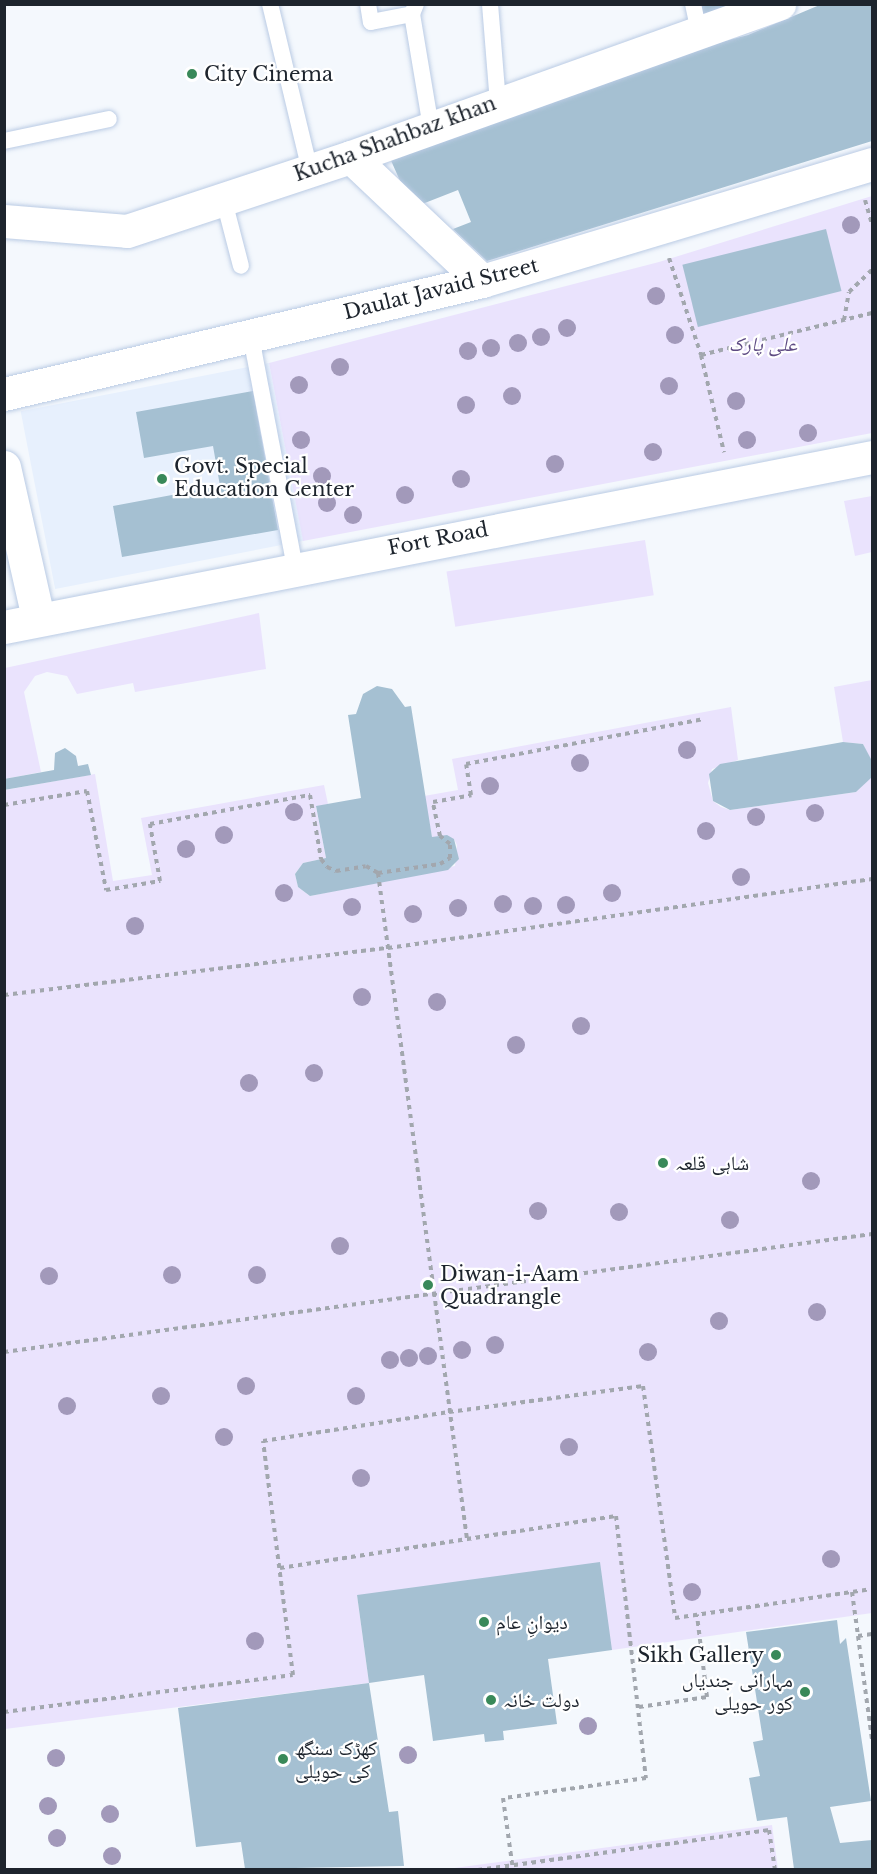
<!DOCTYPE html>
<meta charset="utf-8">
<style>
body{margin:0}
#map{position:relative;width:877px;height:1874px;overflow:hidden;background:#f4f8fd;font-family:"Libre Baskerville","Noto Naskh Arabic",serif}
div>[style]{position:absolute}
.built>*{inset:0;background:#e7f0fd;transform-origin:0 0}
.green>*{inset:0;background:#eae3fd;transform-origin:0 0}
.building>*{inset:0;background:#a5c0d2;transform-origin:0 0}
.path>*{height:4px;margin-top:-2px;transform-origin:0;background:repeating-linear-gradient(90deg,#a2a7ae 0 4.5px,transparent 0 9px)}
.roads{filter:drop-shadow(0 0 2px #bacbe4) drop-shadow(0 0 2px #bacbe4)}
.lane>*{height:16px;margin:-8px;padding:0 8px;transform-origin:8px;border-radius:8px;background:#fff}
.street>*{height:33px;margin:-16.5px;padding:0 16.5px;transform-origin:16.5px;border-radius:16.5px;background:#fff}
.secondary>*{height:33px;margin:-16.5px;padding:0 16.5px;transform-origin:16.5px;border-radius:16.5px;background:#fff}
.trees>*{width:18px;height:18px;margin:-9px;border-radius:50%;background:#a299ba}
.dots>*{width:16px;height:16px;translate:-50% -50%;box-sizing:border-box;border:3px solid #fff;border-radius:50%}
span{translate:-50% -50%;white-space:nowrap;text-align:center;line-height:1.15;-webkit-text-stroke:4.5px #fff;paint-order:stroke}
.poi-label{font-size:20px;color:#1d242d}
.left{translate:0 -50%;text-align:left}
.right{translate:-100% -50%;text-align:right}
.street-label{font-size:20px;color:#1d242d}
.park-label{font-size:20px;color:#5e4b83;font-style:italic}
.frame{position:absolute;inset:0;border:6px solid #1d242d;pointer-events:none}
</style>
<div id="map">
<div class="built">
<i style="left:269px;top:363px;width:181px;height:253px;rotate:79deg"></i>
</div>
<div class="green">
<i style="clip-path:polygon(872px 196px,872px 433px,303px 541px,269px 363px,659px 262px)"></i>
<i style="clip-path:polygon(872px 496px,872px 552px,855px 556px,844px 501px)"></i>
<i style="left:645px;top:540px;width:56px;height:201px;rotate:81deg"></i>
<i style="clip-path:polygon(259px 613px,266px 669px,135px 692px,133px 683px,77px 694px,67px 676px,47px 672px,35px 676px,24px 692px,41px 772px,5px 779px,5px 668px)"></i>
<i style="clip-path:polygon(872px 680px,872px 763px,863px 744px,843px 742px,834px 687px)"></i>
<i style="clip-path:polygon(731px 707px,738px 760px,712px 769px,708px 783px,713px 801px,721px 807px,730px 810px,856px 792px,872px 774px,872px 1613px,612px 1650px,357px 1595px,369px 1683px,5px 1729px,5px 790px,95px 774px,113px 881px,152px 875px,141px 818px,324px 785px,328px 804px,316px 807px,326px 858px,303px 863px,295px 874px,298px 887px,310px 896px,455px 866px,457px 845px,454px 839px,432px 837px,424px 796px,458px 790px,452px 759px)"></i>
<i style="clip-path:polygon(772px 1825px,778px 1869px,447px 1869px)"></i>
</div>
<div class="building">
<i style="clip-path:polygon(698px 4px,743px 4px,701px 18px)"></i>
<i style="clip-path:polygon(822px 4px,872px 4px,872px 141px,487px 261px,453px 229px,471px 222px,458px 190px,412px 208px,389px 156px,665px 57px,748px 35px)"></i>
<i style="left:826px;top:229px;width:64px;height:148px;rotate:76deg"></i>
<i style="clip-path:polygon(253px 391px,278px 530px,122px 557px,113px 506px,220px 486px,213px 446px,144px 458px,136px 412px)"></i>
<i style="clip-path:polygon(377px 686px,392px 689px,405px 707px,411px 706px,432px 837px,447px 835px,454px 839px,459px 859px,448px 870px,310px 896px,298px 887px,295px 874px,303px 863px,326px 858px,316px 806px,361px 798px,348px 715px,356px 714px,363px 694px)"></i>
<i style="clip-path:polygon(843px 742px,863px 744px,872px 761px,872px 777px,856px 792px,730px 810px,713px 801px,709px 774px,720px 764px)"></i>
<i style="clip-path:polygon(65px 748px,76px 756px,78px 766px,88px 764px,91px 775px,4px 790px,4px 779px,54px 770px,55px 753px)"></i>
<i style="clip-path:polygon(600px 1562px,612px 1650px,548px 1659px,557px 1724px,503px 1731px,504px 1740px,485px 1742px,484px 1734px,433px 1741px,424px 1675px,369px 1683px,357px 1595px)"></i>
<i style="clip-path:polygon(837px 1620px,840px 1644px,846px 1638px,871px 1801px,830px 1807px,840px 1843px,872px 1840px,872px 1869px,794px 1869px,787px 1817px,757px 1821px,749px 1778px,760px 1776px,753px 1742px,763px 1740px,746px 1632px)"></i>
<i style="clip-path:polygon(369px 1683px,389px 1812px,398px 1811px,404px 1866px,245px 1869px,241px 1842px,196px 1847px,178px 1708px)"></i>
</div>
<div class="path">
<i style="left:865px;top:200px;width:26px;rotate:74deg"></i>
<i style="left:669px;top:258px;width:102px;rotate:71.7deg"></i>
<i style="left:701px;top:355px;width:100px;rotate:76.7deg"></i>
<i style="left:844px;top:320px;width:28px;rotate:-80deg"></i>
<i style="left:849px;top:292px;width:32px;rotate:-44deg"></i>
<i style="left:701px;top:355px;width:176px;rotate:-13.8deg"></i>
<i style="left:4px;top:805px;width:84px;rotate:-9.6deg"></i>
<i style="left:87px;top:791px;width:101px;rotate:79.1deg"></i>
<i style="left:106px;top:890px;width:55px;rotate:-9.5deg"></i>
<i style="left:160px;top:881px;width:58px;rotate:-100deg"></i>
<i style="left:150px;top:824px;width:163px;rotate:-10.3deg"></i>
<i style="left:310px;top:795px;width:65px;rotate:80.2deg"></i>
<i style="left:321px;top:859px;width:10px;rotate:53deg"></i>
<i style="left:327px;top:867px;width:10px;rotate:24deg"></i>
<i style="left:336px;top:871px;width:30px;rotate:-9deg"></i>
<i style="left:366px;top:866px;width:14px;rotate:30deg"></i>
<i style="left:378px;top:873px;width:672px;rotate:82.39deg"></i>
<i style="left:378px;top:873px;width:63px;rotate:-8.3deg"></i>
<i style="left:440px;top:864px;width:12px;rotate:-31deg"></i>
<i style="left:450px;top:858px;width:14px;rotate:-90deg"></i>
<i style="left:450px;top:844px;width:13px;rotate:-141deg"></i>
<i style="left:440px;top:836px;width:35px;rotate:-102deg"></i>
<i style="left:433px;top:802px;width:39px;rotate:-10deg"></i>
<i style="left:471px;top:795px;width:31px;rotate:-99deg"></i>
<i style="left:466px;top:764px;width:242px;rotate:-10.7deg"></i>
<i style="left:4px;top:995px;width:387px;rotate:-7deg"></i>
<i style="left:388px;top:948px;width:489px;rotate:-8.1deg"></i>
<i style="left:4px;top:1352px;width:876px;rotate:-7.74deg"></i>
<i style="left:280px;top:1568px;width:340px;rotate:-8.8deg"></i>
<i style="left:616px;top:1516px;width:264px;rotate:83.5deg"></i>
<i style="left:646px;top:1778px;width:144px;rotate:172deg"></i>
<i style="left:503px;top:1798px;width:73px;rotate:82.1deg"></i>
<i style="left:852px;top:1592px;width:44px;rotate:82.2deg"></i>
<i style="left:858px;top:1636px;width:14px;rotate:-8deg"></i>
<i style="left:858px;top:1636px;width:105px;rotate:82.3deg"></i>
<i style="left:639px;top:1707px;width:69px;rotate:-8.4deg"></i>
<i style="left:707px;top:1697px;width:83px;rotate:-97deg"></i>
<i style="left:4px;top:1712px;width:291px;rotate:-7.3deg"></i>
<i style="left:293px;top:1675px;width:236px;rotate:-97.3deg"></i>
<i style="left:263px;top:1441px;width:188px;rotate:-8.9deg"></i>
<i style="left:449px;top:1412px;width:196px;rotate:-7.6deg"></i>
<i style="left:643px;top:1386px;width:234px;rotate:82.1deg"></i>
<i style="left:675px;top:1618px;width:199px;rotate:-8.4deg"></i>
<i style="left:478px;top:1870px;width:294px;rotate:-7.8deg"></i>
<i style="left:769px;top:1830px;width:40px;rotate:81.5deg"></i>
</div>
<div class="roads">
<div class="lane">
<i style="left:270px;top:4px;width:172px;rotate:76.5deg"></i>
<i style="left:368px;top:4px;width:18px;rotate:81deg"></i>
<i style="left:371px;top:22px;width:42px;rotate:-11deg"></i>
<i style="left:416px;top:4px;width:11px;rotate:112deg"></i>
<i style="left:412px;top:14px;width:116px;rotate:80.5deg"></i>
<i style="left:490px;top:4px;width:99px;rotate:85.4deg"></i>
<i style="left:693px;top:4px;width:30px;rotate:78deg"></i>
<i style="left:4px;top:141px;width:107px;rotate:-11.8deg"></i>
<i style="left:223px;top:197px;width:71px;rotate:75.4deg"></i>
<i style="left:251px;top:337px;width:234px;rotate:79.2deg"></i>
</div>
<div class="street">
<i style="left:351px;top:157px;width:180px;rotate:43.4deg"></i>
<i style="left:4px;top:221px;width:123px;rotate:4.6deg"></i>
<i style="left:127px;top:231px;width:236px;rotate:-18.3deg"></i>
<i style="left:351px;top:157px;width:455px;rotate:-19.7deg"></i>
<i style="left:4px;top:394px;width:491px;rotate:-13.3deg"></i>
<i style="left:482px;top:281px;width:407px;rotate:-16.7deg"></i>
<i style="left:4px;top:467px;width:155px;rotate:77.3deg"></i>
</div>
<div class="secondary">
<i style="left:4px;top:627px;width:884px;rotate:-11.08deg"></i>
</div>
</div>
<div class="trees">
<i style="left:851px;top:225px"></i>
<i style="left:656px;top:296px"></i>
<i style="left:567px;top:328px"></i>
<i style="left:675px;top:335px"></i>
<i style="left:541px;top:337px"></i>
<i style="left:518px;top:343px"></i>
<i style="left:491px;top:348px"></i>
<i style="left:468px;top:351px"></i>
<i style="left:340px;top:367px"></i>
<i style="left:299px;top:385px"></i>
<i style="left:669px;top:386px"></i>
<i style="left:512px;top:396px"></i>
<i style="left:736px;top:401px"></i>
<i style="left:466px;top:405px"></i>
<i style="left:808px;top:433px"></i>
<i style="left:301px;top:440px"></i>
<i style="left:747px;top:440px"></i>
<i style="left:653px;top:452px"></i>
<i style="left:555px;top:464px"></i>
<i style="left:322px;top:476px"></i>
<i style="left:461px;top:479px"></i>
<i style="left:405px;top:495px"></i>
<i style="left:327px;top:503px"></i>
<i style="left:353px;top:515px"></i>
<i style="left:687px;top:750px"></i>
<i style="left:580px;top:763px"></i>
<i style="left:490px;top:786px"></i>
<i style="left:294px;top:812px"></i>
<i style="left:815px;top:813px"></i>
<i style="left:756px;top:817px"></i>
<i style="left:706px;top:831px"></i>
<i style="left:224px;top:835px"></i>
<i style="left:186px;top:849px"></i>
<i style="left:741px;top:877px"></i>
<i style="left:284px;top:893px"></i>
<i style="left:612px;top:893px"></i>
<i style="left:503px;top:904px"></i>
<i style="left:566px;top:905px"></i>
<i style="left:533px;top:906px"></i>
<i style="left:352px;top:907px"></i>
<i style="left:458px;top:908px"></i>
<i style="left:413px;top:914px"></i>
<i style="left:135px;top:926px"></i>
<i style="left:362px;top:997px"></i>
<i style="left:437px;top:1002px"></i>
<i style="left:581px;top:1026px"></i>
<i style="left:516px;top:1045px"></i>
<i style="left:314px;top:1073px"></i>
<i style="left:249px;top:1083px"></i>
<i style="left:811px;top:1181px"></i>
<i style="left:538px;top:1211px"></i>
<i style="left:619px;top:1212px"></i>
<i style="left:730px;top:1220px"></i>
<i style="left:340px;top:1246px"></i>
<i style="left:172px;top:1275px"></i>
<i style="left:257px;top:1275px"></i>
<i style="left:49px;top:1276px"></i>
<i style="left:817px;top:1312px"></i>
<i style="left:719px;top:1321px"></i>
<i style="left:495px;top:1345px"></i>
<i style="left:462px;top:1350px"></i>
<i style="left:648px;top:1352px"></i>
<i style="left:428px;top:1356px"></i>
<i style="left:409px;top:1358px"></i>
<i style="left:390px;top:1360px"></i>
<i style="left:246px;top:1386px"></i>
<i style="left:161px;top:1396px"></i>
<i style="left:356px;top:1396px"></i>
<i style="left:67px;top:1406px"></i>
<i style="left:224px;top:1437px"></i>
<i style="left:569px;top:1447px"></i>
<i style="left:361px;top:1478px"></i>
<i style="left:831px;top:1559px"></i>
<i style="left:692px;top:1592px"></i>
<i style="left:255px;top:1641px"></i>
<i style="left:588px;top:1726px"></i>
<i style="left:408px;top:1755px"></i>
<i style="left:56px;top:1758px"></i>
<i style="left:48px;top:1806px"></i>
<i style="left:110px;top:1814px"></i>
<i style="left:57px;top:1838px"></i>
<i style="left:112px;top:1856px"></i>
</div>
<div class="dots">
<i style="left:192px;top:74px;background:#398959"></i>
<i style="left:162px;top:479px;background:#398959"></i>
<i style="left:663px;top:1163px;background:#398959"></i>
<i style="left:428px;top:1285px;background:#398959"></i>
<i style="left:484px;top:1622px;background:#398959"></i>
<i style="left:776px;top:1655px;background:#398959"></i>
<i style="left:805px;top:1692px;background:#398959"></i>
<i style="left:491px;top:1700px;background:#398959"></i>
<i style="left:283px;top:1759px;background:#398959"></i>
</div>
<div class="poi-label">
<span class="left" style="left:204px;top:74px">City Cinema</span>
<span class="left" style="left:174px;top:478px">Govt. Special<br>Education Center</span>
<span class="left" style="left:675px;top:1163px">شاہی قلعہ</span>
<span class="left" style="left:440px;top:1286px">Diwan-i-Aam<br>Quadrangle</span>
<span class="left" style="left:496px;top:1622px">دیوانِ عام</span>
<span class="right" style="left:764px;top:1655px">Sikh Gallery</span>
<span class="right" style="left:793px;top:1692px">مہارانی جندیاں<br>کور حویلی</span>
<span class="left" style="left:503px;top:1700px">دولت خانہ</span>
<span class="left" style="left:295px;top:1760px">کھڑک سنگھ<br>کی حویلی</span>
</div>
<div class="street-label">
<span style="left:395px;top:139px;rotate:-20deg">Kucha Shahbaz khan</span>
<span style="left:441px;top:289px;rotate:-14deg">Daulat Javaid Street</span>
<span style="left:438px;top:539px;rotate:-11deg">Fort Road</span>
</div>
<div class="park-label">
<span style="left:763px;top:344px">علی پارک</span>
</div>
<div class="frame"></div>
</div>
